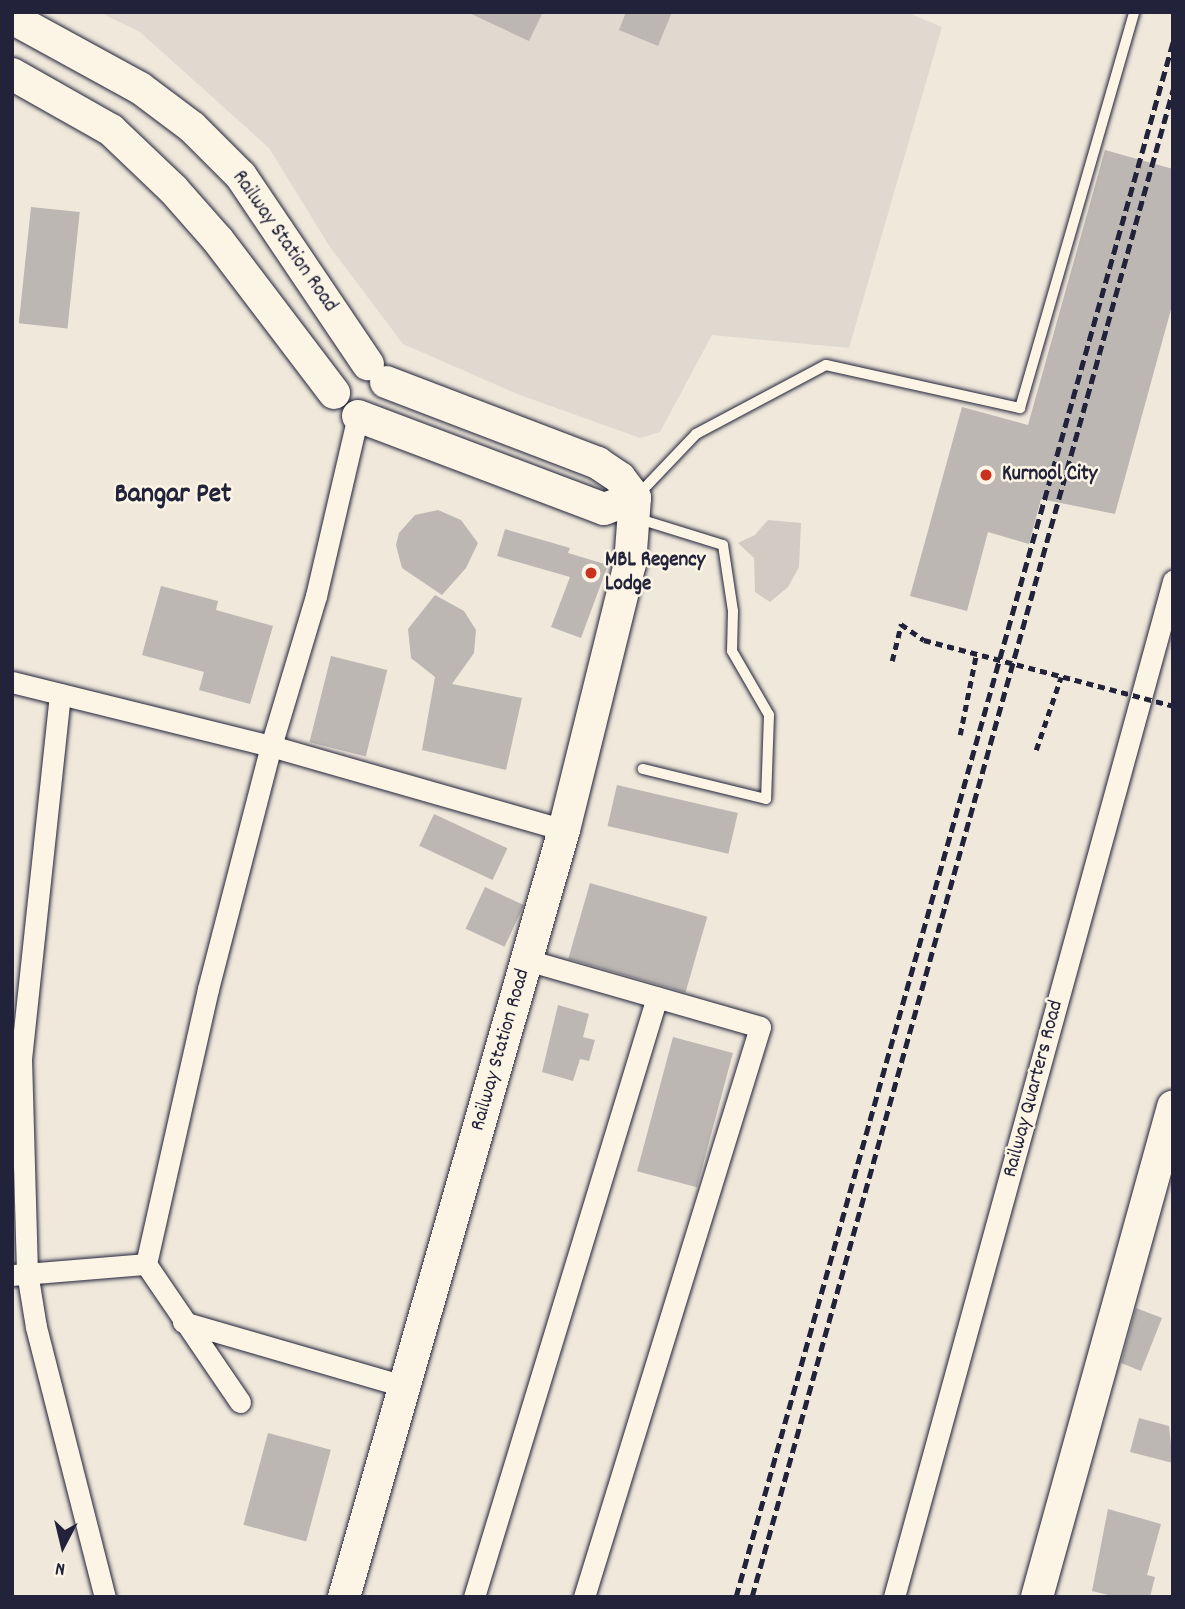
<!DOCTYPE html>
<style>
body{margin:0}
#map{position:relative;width:1185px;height:1609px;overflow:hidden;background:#efe8db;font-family:Dekko,sans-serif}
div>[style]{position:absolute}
.built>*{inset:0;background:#e0d9cf}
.green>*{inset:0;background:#d1cbc3}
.building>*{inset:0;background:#bcb7b3;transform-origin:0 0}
.path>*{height:4.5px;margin-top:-2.25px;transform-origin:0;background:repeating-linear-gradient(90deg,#22223b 0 7px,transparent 0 12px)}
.roads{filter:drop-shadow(0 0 2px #22223b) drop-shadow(0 0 2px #22223b)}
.lane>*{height:10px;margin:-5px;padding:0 5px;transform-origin:5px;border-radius:5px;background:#fcf5e5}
.street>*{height:21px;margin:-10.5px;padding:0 10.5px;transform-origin:10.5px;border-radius:10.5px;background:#fcf5e5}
.secondary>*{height:32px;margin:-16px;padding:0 16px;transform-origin:16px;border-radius:16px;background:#fcf5e5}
.rail>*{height:5px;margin-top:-2.5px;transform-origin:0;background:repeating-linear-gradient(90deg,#22223b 0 10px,transparent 0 15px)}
.path-bridge>*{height:4.5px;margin-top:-2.25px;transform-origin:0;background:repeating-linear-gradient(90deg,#22223b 0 7px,transparent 0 12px)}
.dots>*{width:19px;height:19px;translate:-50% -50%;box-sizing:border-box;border:4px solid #fcf5e5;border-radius:50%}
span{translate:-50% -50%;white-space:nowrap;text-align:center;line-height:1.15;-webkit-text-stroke:5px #fcf5e5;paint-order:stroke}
.street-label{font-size:21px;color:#22223b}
.poi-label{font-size:21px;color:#22223b;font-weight:700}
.left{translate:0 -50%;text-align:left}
.district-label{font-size:28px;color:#22223b;font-weight:700}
.frame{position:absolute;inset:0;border:14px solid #22223b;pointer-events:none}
.north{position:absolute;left:28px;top:1511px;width:70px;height:70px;-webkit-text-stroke:5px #fcf5e5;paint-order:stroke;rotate:187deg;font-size:19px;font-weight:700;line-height:28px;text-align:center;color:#22223b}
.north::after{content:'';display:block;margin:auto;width:24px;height:32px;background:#22223b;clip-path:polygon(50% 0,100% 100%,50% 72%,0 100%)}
</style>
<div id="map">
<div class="built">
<i style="clip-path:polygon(99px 12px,906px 12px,942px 27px,849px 348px,712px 335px,660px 432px,640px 438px,520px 395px,403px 344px,330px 247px,269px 148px,140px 32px)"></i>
</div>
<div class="green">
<i style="clip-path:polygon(768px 520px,801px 523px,799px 567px,788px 587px,770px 602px,755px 592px,754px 558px,738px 543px,755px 535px)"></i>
</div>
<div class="building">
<i style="clip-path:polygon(467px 12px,543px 12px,529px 41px)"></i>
<i style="clip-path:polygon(626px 12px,672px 12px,658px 46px,619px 30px)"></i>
<i style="clip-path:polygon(1105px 150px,1173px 169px,1173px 302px,1115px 514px,1041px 499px,1029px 544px,988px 532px,967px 611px,910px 596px,962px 407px,1028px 425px)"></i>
<i style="left:31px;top:207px;width:49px;height:117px;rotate:6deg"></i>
<i style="clip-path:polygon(438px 510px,461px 520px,478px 543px,466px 568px,442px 595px,402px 568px,396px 545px,399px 533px,415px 515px)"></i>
<i style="clip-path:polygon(505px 529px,570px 548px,568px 553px,608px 565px,581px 638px,551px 627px,570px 577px,497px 556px)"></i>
<i style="clip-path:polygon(161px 586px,218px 601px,216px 610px,273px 626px,250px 704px,199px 690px,204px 672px,142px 655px)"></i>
<i style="clip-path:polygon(435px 595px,464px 611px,476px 630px,474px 653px,452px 684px,522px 698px,506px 770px,422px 750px,435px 677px,411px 658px,408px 629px)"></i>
<i style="left:331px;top:656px;width:58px;height:89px;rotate:14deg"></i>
<i style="left:617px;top:785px;width:124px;height:42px;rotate:13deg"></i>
<i style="left:434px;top:814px;width:81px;height:35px;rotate:25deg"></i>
<i style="left:590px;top:883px;width:122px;height:79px;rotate:16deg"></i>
<i style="left:485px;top:887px;width:43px;height:46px;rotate:25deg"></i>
<i style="clip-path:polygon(558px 1005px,589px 1014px,583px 1037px,595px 1040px,589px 1061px,580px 1059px,573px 1081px,542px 1072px)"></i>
<i style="left:673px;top:1037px;width:62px;height:139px;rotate:15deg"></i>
<i style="clip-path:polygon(1136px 1308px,1162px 1318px,1141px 1371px,1121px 1363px)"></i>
<i style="clip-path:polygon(1139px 1418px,1169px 1426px,1173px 1463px,1130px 1452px)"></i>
<i style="left:268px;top:1433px;width:65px;height:95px;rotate:15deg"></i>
<i style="clip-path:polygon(1108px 1509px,1161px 1524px,1147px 1575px,1155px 1577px,1150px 1597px,1116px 1597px,1092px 1591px)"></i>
</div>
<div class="path">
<i style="left:892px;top:661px;width:38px;rotate:-76deg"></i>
<i style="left:901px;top:624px;width:28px;rotate:35deg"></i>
<i style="left:960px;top:735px;width:82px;rotate:-78.7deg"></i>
<i style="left:1036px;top:750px;width:77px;rotate:-71.1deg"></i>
</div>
<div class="roads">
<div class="lane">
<i style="left:637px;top:496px;width:86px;rotate:-46.4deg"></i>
<i style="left:696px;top:434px;width:147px;rotate:-28deg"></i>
<i style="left:826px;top:365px;width:199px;rotate:12.5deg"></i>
<i style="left:1020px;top:408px;width:412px;rotate:-73.9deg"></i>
<i style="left:636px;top:518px;width:91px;rotate:17.2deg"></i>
<i style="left:723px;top:545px;width:67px;rotate:81.4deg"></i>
<i style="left:733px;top:611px;width:40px;rotate:91.4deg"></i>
<i style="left:732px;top:651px;width:74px;rotate:60deg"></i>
<i style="left:769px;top:715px;width:84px;rotate:92deg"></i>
<i style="left:766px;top:799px;width:127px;rotate:-166.3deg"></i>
</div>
<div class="street">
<i style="left:12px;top:682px;width:267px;rotate:13.9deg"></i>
<i style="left:271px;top:746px;width:305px;rotate:16deg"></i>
<i style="left:60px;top:694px;width:366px;rotate:96.1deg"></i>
<i style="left:21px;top:1058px;width:214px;rotate:88.4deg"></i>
<i style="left:27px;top:1272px;width:56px;rotate:80.7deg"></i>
<i style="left:36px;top:1327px;width:279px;rotate:75.7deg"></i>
<i style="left:527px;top:960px;width:242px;rotate:16deg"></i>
<i style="left:760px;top:1027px;width:597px;rotate:107.16deg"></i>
<i style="left:12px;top:1275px;width:134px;rotate:-4.7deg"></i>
<i style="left:183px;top:1322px;width:230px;rotate:16.2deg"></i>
<i style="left:240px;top:1402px;width:167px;rotate:-124.3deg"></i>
<i style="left:146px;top:1264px;width:282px;rotate:-77.3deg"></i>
<i style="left:208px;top:989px;width:251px;rotate:-75.5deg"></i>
<i style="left:271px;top:746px;width:157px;rotate:-73.3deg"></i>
<i style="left:316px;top:596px;width:185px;rotate:-76.9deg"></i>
<i style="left:474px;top:1597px;width:627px;rotate:-73.04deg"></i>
<i style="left:894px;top:1597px;width:1054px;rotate:-74.64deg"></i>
</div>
<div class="secondary">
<i style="left:12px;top:18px;width:146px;rotate:28.7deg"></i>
<i style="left:140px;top:88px;width:65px;rotate:36.9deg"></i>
<i style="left:192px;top:127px;width:69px;rotate:45deg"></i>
<i style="left:241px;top:176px;width:227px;rotate:56deg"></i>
<i style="left:12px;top:74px;width:114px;rotate:29.5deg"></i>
<i style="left:111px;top:130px;width:86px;rotate:43.6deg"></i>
<i style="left:173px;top:189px;width:68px;rotate:48.6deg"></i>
<i style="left:218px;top:240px;width:192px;rotate:52.8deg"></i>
<i style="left:358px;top:416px;width:263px;rotate:20.7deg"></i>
<i style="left:604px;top:509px;width:33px;rotate:-20deg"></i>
<i style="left:344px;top:1597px;width:798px;rotate:-74deg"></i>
<i style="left:564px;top:830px;width:274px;rotate:-76.1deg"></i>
<i style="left:630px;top:564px;width:66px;rotate:-85.7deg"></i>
<i style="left:635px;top:498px;width:25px;rotate:-127deg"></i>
<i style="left:620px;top:478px;width:27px;rotate:-146deg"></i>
<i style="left:598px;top:463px;width:227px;rotate:-159.1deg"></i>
<i style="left:1037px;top:1597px;width:509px;rotate:-74.49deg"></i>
</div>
</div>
<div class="rail">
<i style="left:736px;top:1597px;width:1615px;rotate:-74.3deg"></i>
<i style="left:752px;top:1597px;width:1565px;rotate:-74.39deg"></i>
</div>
<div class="path-bridge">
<i style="left:924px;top:640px;width:258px;rotate:14.8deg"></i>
</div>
<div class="dots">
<i style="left:986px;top:475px;background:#c8321e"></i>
<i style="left:591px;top:573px;background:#c8321e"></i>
</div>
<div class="street-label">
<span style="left:284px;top:242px;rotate:55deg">Railway Station Road</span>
<span style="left:501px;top:1050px;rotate:-74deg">Railway Station Road</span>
<span style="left:1034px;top:1089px;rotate:-75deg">Railway Quarters Road</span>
</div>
<div class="poi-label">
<span class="left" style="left:1002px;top:475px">Kurnool City</span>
<span class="left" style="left:605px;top:573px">MBL Regency<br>Lodge</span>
</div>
<div class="district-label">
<span style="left:173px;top:496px">Bangar Pet</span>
</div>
<div class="frame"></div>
<div class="north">N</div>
</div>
